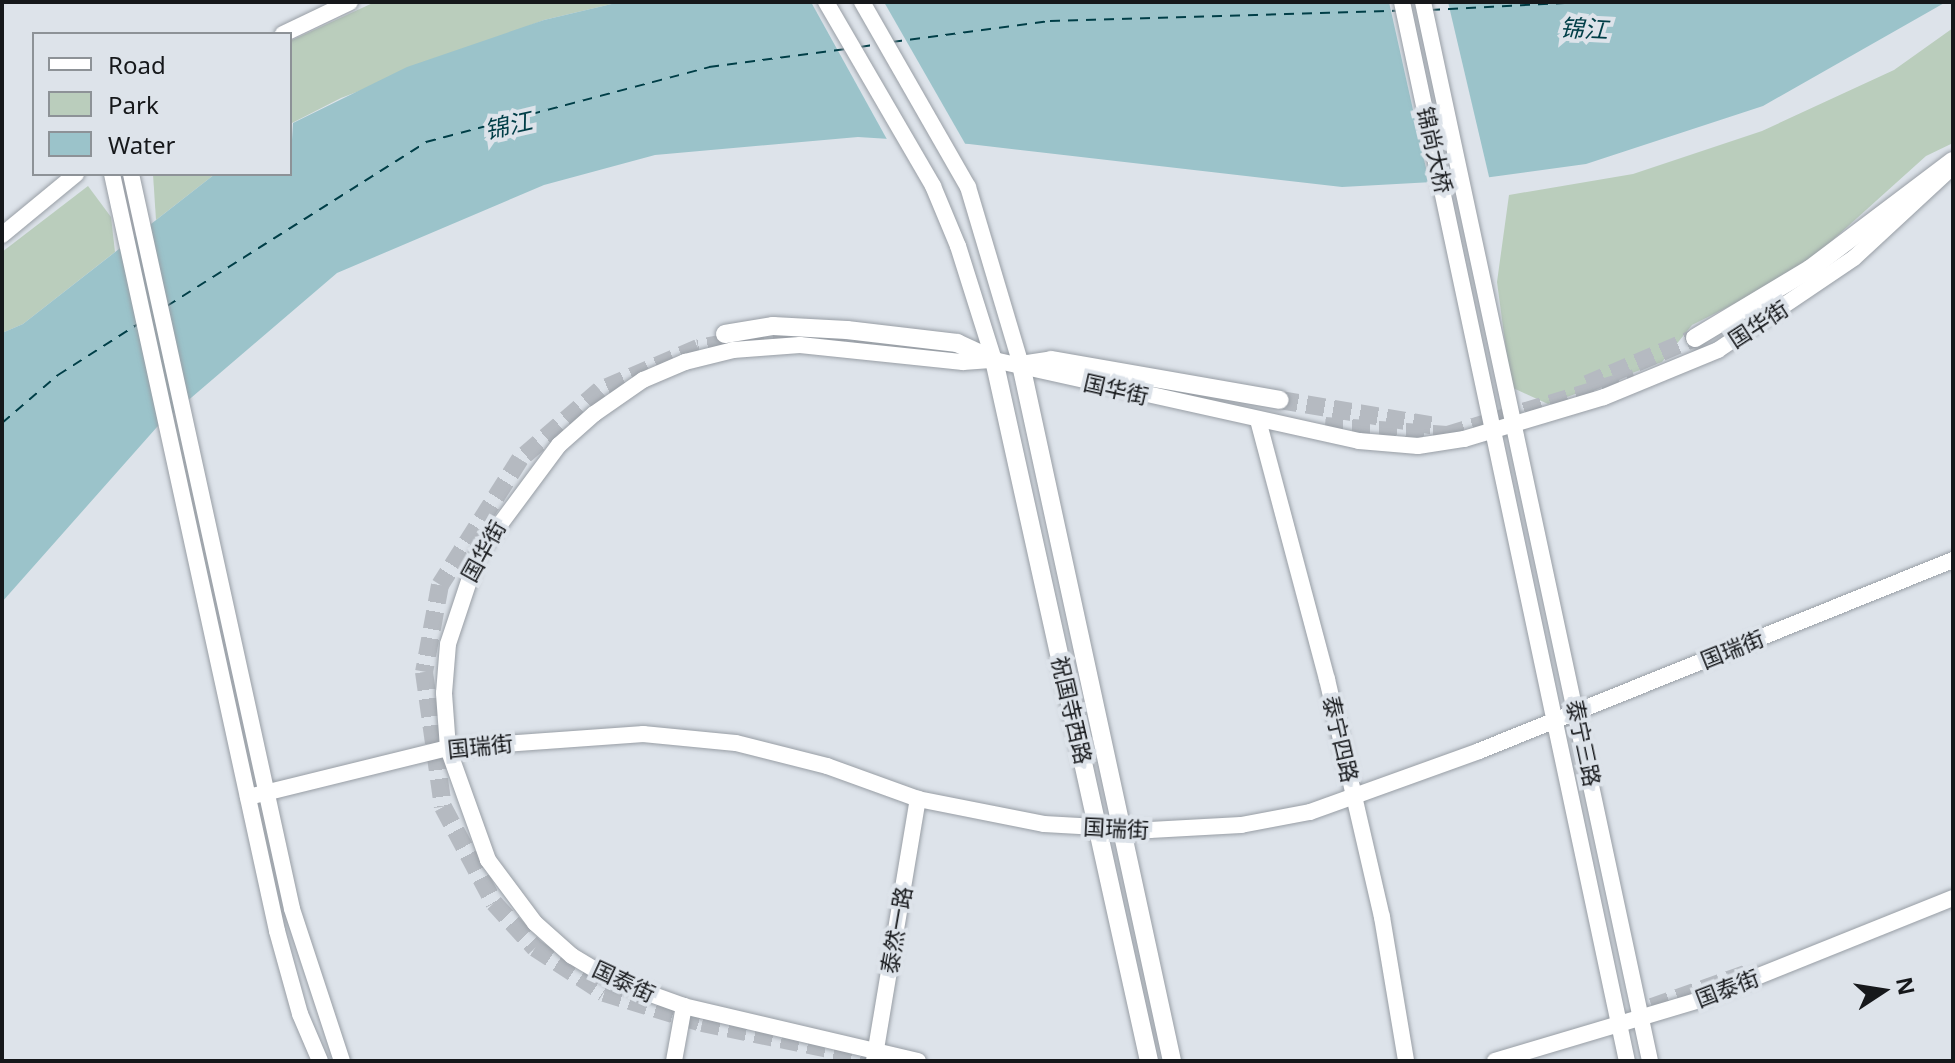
<!DOCTYPE html>
<meta charset="utf-8">
<style>
body{margin:0}
#map{position:relative;width:1955px;height:1063px;overflow:hidden;background:#dde3ea;font-family:"Noto Sans","Noto Sans SC",sans-serif}
div>[style]{position:absolute}
.green>*{inset:0;background:#bacdbc}
.water>*{inset:0;background:#9bc3ca}
.pier>*{inset:0;background:#dde3ea}
.ferry>*{height:2px;margin-top:-1px;transform-origin:0;background:repeating-linear-gradient(90deg,#003e47 0 10px,transparent 0 18px)}
.secondary-tunnel>*{height:18px;margin-top:-9px;transform-origin:0;background:repeating-linear-gradient(90deg,#b5bac1 0 18px,transparent 0 27px)}
.roads{filter:drop-shadow(0 0 2px #989ea5) drop-shadow(0 0 2px #989ea5)}
.tertiary>*{height:16px;margin:-8px;padding:0 8px;transform-origin:8px;border-radius:8px;background:#fff}
.secondary>*{height:18px;margin:-9px;padding:0 9px;transform-origin:9px;border-radius:9px;background:#fff}
span{translate:-50% -50%;white-space:nowrap;text-align:center;line-height:1.15;-webkit-text-stroke:8px #dde3ea;paint-order:stroke}
.street-label{font-size:22px;color:#16181b}
.water-label{font-size:24px;color:#003e47;font-style:italic}
.frame{position:absolute;inset:0;border:4px solid #16181b;pointer-events:none}
.legend{position:absolute;left:32px;top:32px;width:260px;height:144px;box-sizing:border-box;background:#dde3ea;border:2px solid #8d9297;margin:0;padding:10px 14px;list-style:none;font-size:24px;color:#16181b}
.legend li{display:flex;align-items:center;gap:16px;height:40px}
.legend b{width:40px;border:2px solid #8d9297}
.north{position:absolute;left:1843px;top:951px;width:80px;height:80px;-webkit-text-stroke:6px #dde3ea;paint-order:stroke;rotate:78deg;font-size:22px;font-weight:700;line-height:32px;text-align:center;color:#16181b}
.north::after{content:'';display:block;margin:auto;width:28px;height:36px;background:#16181b;clip-path:polygon(50% 0,100% 100%,50% 72%,0 100%)}
</style>
<div id="map">
<div class="green">
<i style="clip-path:polygon(375px 2px,620px 2px,544px 20px,341px 98px,290px 124px,290px 41px)"></i>
<i style="clip-path:polygon(1953px 28px,1953px 143px,1926px 156px,1796px 273px,1692px 325px,1662px 362px,1548px 404px,1511px 387px,1497px 282px,1509px 195px,1633px 174px,1762px 131px,1894px 70px)"></i>
<i style="clip-path:polygon(153px 174px,215px 174px,156px 220px)"></i>
<i style="clip-path:polygon(88px 186px,111px 217px,115px 252px,23px 324px,2px 333px,2px 252px)"></i>
</div>
<div class="water">
<i style="clip-path:polygon(620px 2px,1946px 2px,1763px 106px,1586px 164px,1469px 180px,1342px 187px,969px 144px,858px 137px,655px 155px,544px 185px,337px 273px,157px 427px,2px 602px,2px 333px,23px 324px,215px 174px,290px 174px,293px 123px,407px 67px,544px 20px)"></i>
</div>
<div class="pier">
<i style="clip-path:polygon(811px 2px,884px 2px,967px 147px,889px 143px)"></i>
<i style="clip-path:polygon(1389px 2px,1448px 2px,1490px 181px,1430px 186px)"></i>
</div>
<div class="ferry">
<i style="left:1430px;top:10px;width:155px;rotate:-3deg"></i>
<i style="left:892px;top:42px;width:159px;rotate:-7.6deg"></i>
<i style="left:1050px;top:21px;width:346px;rotate:-1.7deg"></i>
<i style="left:860px;top:47px;width:18px;rotate:-9deg"></i>
<i style="left:167px;top:306px;width:307px;rotate:-32.3deg"></i>
<i style="left:426px;top:142px;width:293px;rotate:-14.8deg"></i>
<i style="left:709px;top:67px;width:138px;rotate:-7.5deg"></i>
<i style="left:2px;top:423px;width:74px;rotate:-40.6deg"></i>
<i style="left:58px;top:375px;width:95px;rotate:-32.5deg"></i>
</div>
<div class="secondary-tunnel">
<i style="left:1826px;top:268px;width:58px;rotate:-35.9deg"></i>
<i style="left:872px;top:340px;width:120px;rotate:-179deg"></i>
<i style="left:752px;top:338px;width:55px;rotate:169.5deg"></i>
<i style="left:698px;top:348px;width:107px;rotate:156.8deg"></i>
<i style="left:600px;top:390px;width:106px;rotate:139.2deg"></i>
<i style="left:520px;top:459px;width:149px;rotate:122.4deg"></i>
<i style="left:440px;top:585px;width:88px;rotate:100.4deg"></i>
<i style="left:424px;top:672px;width:136px;rotate:82deg"></i>
<i style="left:443px;top:807px;width:109px;rotate:62deg"></i>
<i style="left:494px;top:903px;width:61px;rotate:47.7deg"></i>
<i style="left:535px;top:948px;width:82px;rotate:33.1deg"></i>
<i style="left:604px;top:993px;width:102px;rotate:17deg"></i>
<i style="left:702px;top:1023px;width:179px;rotate:11.6deg"></i>
<i style="left:1587px;top:384px;width:117px;rotate:-23.1deg"></i>
<i style="left:1280px;top:400px;width:157px;rotate:9.5deg"></i>
<i style="left:1325px;top:426px;width:122px;rotate:4.2deg"></i>
<i style="left:1447px;top:435px;width:196px;rotate:-16.9deg"></i>
<i style="left:1652px;top:1007px;width:102px;rotate:-19.5deg"></i>
</div>
<div class="roads">
<div class="tertiary">
<i style="left:826px;top:2px;width:213px;rotate:59.8deg"></i>
<i style="left:933px;top:186px;width:65px;rotate:67.4deg"></i>
<i style="left:958px;top:246px;width:120px;rotate:72.5deg"></i>
<i style="left:862px;top:2px;width:213px;rotate:60.2deg"></i>
<i style="left:968px;top:187px;width:186px;rotate:73.4deg"></i>
<i style="left:1402px;top:2px;width:1083px;rotate:78.01deg"></i>
<i style="left:1423px;top:2px;width:1083px;rotate:77.9deg"></i>
<i style="left:283px;top:34px;width:74px;rotate:-25.5deg"></i>
<i style="left:112px;top:174px;width:775px;rotate:77.7deg"></i>
<i style="left:277px;top:931px;width:86px;rotate:74.5deg"></i>
<i style="left:300px;top:1014px;width:51px;rotate:66.9deg"></i>
<i style="left:131px;top:174px;width:752px;rotate:77.64deg"></i>
<i style="left:292px;top:909px;width:160px;rotate:71.8deg"></i>
<i style="left:2px;top:235px;width:96px;rotate:-39.5deg"></i>
<i style="left:1258px;top:420px;width:268px;rotate:75.1deg"></i>
<i style="left:1327px;top:679px;width:244px;rotate:77deg"></i>
<i style="left:1382px;top:917px;width:146px;rotate:80.5deg"></i>
<i style="left:248px;top:797px;width:206px;rotate:-13.8deg"></i>
<i style="left:448px;top:748px;width:196px;rotate:-4.1deg"></i>
<i style="left:643px;top:734px;width:93px;rotate:5.5deg"></i>
<i style="left:736px;top:743px;width:94px;rotate:14.2deg"></i>
<i style="left:827px;top:766px;width:97px;rotate:19.9deg"></i>
<i style="left:918px;top:799px;width:128px;rotate:11.2deg"></i>
<i style="left:1044px;top:824px;width:106px;rotate:3.2deg"></i>
<i style="left:1150px;top:830px;width:91px;rotate:-3.1deg"></i>
<i style="left:1241px;top:825px;width:70px;rotate:-10.7deg"></i>
<i style="left:1310px;top:812px;width:180px;rotate:-19.8deg"></i>
<i style="left:1479px;top:751px;width:511px;rotate:-21.95deg"></i>
<i style="left:674px;top:1061px;width:56px;rotate:-79.7deg"></i>
<i style="left:874px;top:1061px;width:266px;rotate:-80.5deg"></i>
<i style="left:918px;top:1061px;width:240px;rotate:-166.8deg"></i>
<i style="left:684px;top:1006px;width:74px;rotate:-160.3deg"></i>
<i style="left:614px;top:981px;width:49px;rotate:-149.2deg"></i>
<i style="left:572px;top:956px;width:50px;rotate:-138.3deg"></i>
<i style="left:535px;top:923px;width:79px;rotate:-126.7deg"></i>
<i style="left:488px;top:860px;width:119px;rotate:-109.7deg"></i>
<i style="left:448px;top:748px;width:55px;rotate:-94.2deg"></i>
<i style="left:444px;top:693px;width:49px;rotate:-85.3deg"></i>
<i style="left:448px;top:644px;width:95px;rotate:-71.6deg"></i>
<i style="left:478px;top:554px;width:136px;rotate:-53.4deg"></i>
<i style="left:559px;top:445px;width:47px;rotate:-41.5deg"></i>
<i style="left:594px;top:414px;width:60px;rotate:-34.8deg"></i>
<i style="left:643px;top:380px;width:46px;rotate:-23.2deg"></i>
<i style="left:685px;top:362px;width:49px;rotate:-14deg"></i>
<i style="left:733px;top:350px;width:67px;rotate:-4.3deg"></i>
<i style="left:800px;top:345px;width:164px;rotate:6deg"></i>
<i style="left:963px;top:362px;width:31px;rotate:-4deg"></i>
<i style="left:994px;top:360px;width:374px;rotate:12.5deg"></i>
<i style="left:1359px;top:441px;width:59px;rotate:4.8deg"></i>
<i style="left:1418px;top:446px;width:47px;rotate:-8.7deg"></i>
<i style="left:1464px;top:439px;width:146px;rotate:-16.7deg"></i>
<i style="left:1604px;top:397px;width:123px;rotate:-22.4deg"></i>
<i style="left:1718px;top:350px;width:164px;rotate:-34.1deg"></i>
<i style="left:1854px;top:258px;width:127px;rotate:-42.8deg"></i>
<i style="left:1495px;top:1061px;width:213px;rotate:-16.6deg"></i>
<i style="left:1699px;top:1000px;width:274px;rotate:-21.9deg"></i>
</div>
<div class="secondary">
<i style="left:725px;top:334px;width:49px;rotate:-9.5deg"></i>
<i style="left:773px;top:326px;width:74px;rotate:3.1deg"></i>
<i style="left:847px;top:330px;width:111px;rotate:6.7deg"></i>
<i style="left:957px;top:343px;width:41px;rotate:24.7deg"></i>
<i style="left:994px;top:360px;width:718px;rotate:77.53deg"></i>
<i style="left:1695px;top:338px;width:134px;rotate:-31deg"></i>
<i style="left:1810px;top:269px;width:179px;rotate:-37.1deg"></i>
<i style="left:1172px;top:1061px;width:712px;rotate:-102.24deg"></i>
<i style="left:1021px;top:365px;width:30px;rotate:-9deg"></i>
<i style="left:1051px;top:360px;width:232px;rotate:9.9deg"></i>
</div>
</div>
<div class="street-label">
<span style="left:1435px;top:150px;rotate:77deg">锦尚大桥</span>
<span style="left:1758px;top:324px;rotate:-33deg">国华街</span>
<span style="left:1116px;top:389px;rotate:13deg">国华街</span>
<span style="left:483px;top:551px;rotate:-61deg">国华街</span>
<span style="left:1732px;top:649px;rotate:-22deg">国瑞街</span>
<span style="left:1072px;top:710px;rotate:77deg">祝国寺西路</span>
<span style="left:1341px;top:739px;rotate:77deg">泰宁四路</span>
<span style="left:1584px;top:743px;rotate:78deg">泰宁三路</span>
<span style="left:480px;top:746px;rotate:-6deg">国瑞街</span>
<span style="left:1116px;top:828px;rotate:3deg">国瑞街</span>
<span style="left:896px;top:930px;rotate:-80deg">泰然一路</span>
<span style="left:624px;top:981px;rotate:25deg">国泰街</span>
<span style="left:1727px;top:988px;rotate:-21deg">国泰街</span>
</div>
<div class="water-label">
<span style="left:1584px;top:28px;rotate:3deg">锦江</span>
<span style="left:508px;top:125px;rotate:-13deg">锦江</span>
</div>
<div class="frame"></div>
<ul class="legend">
<li><b style="height:10px;background:#fff"></b>Road</li>
<li><b style="height:22px;background:#bacdbc"></b>Park</li>
<li><b style="height:22px;background:#9bc3ca"></b>Water</li>
</ul>
<div class="north">N</div>
</div>
